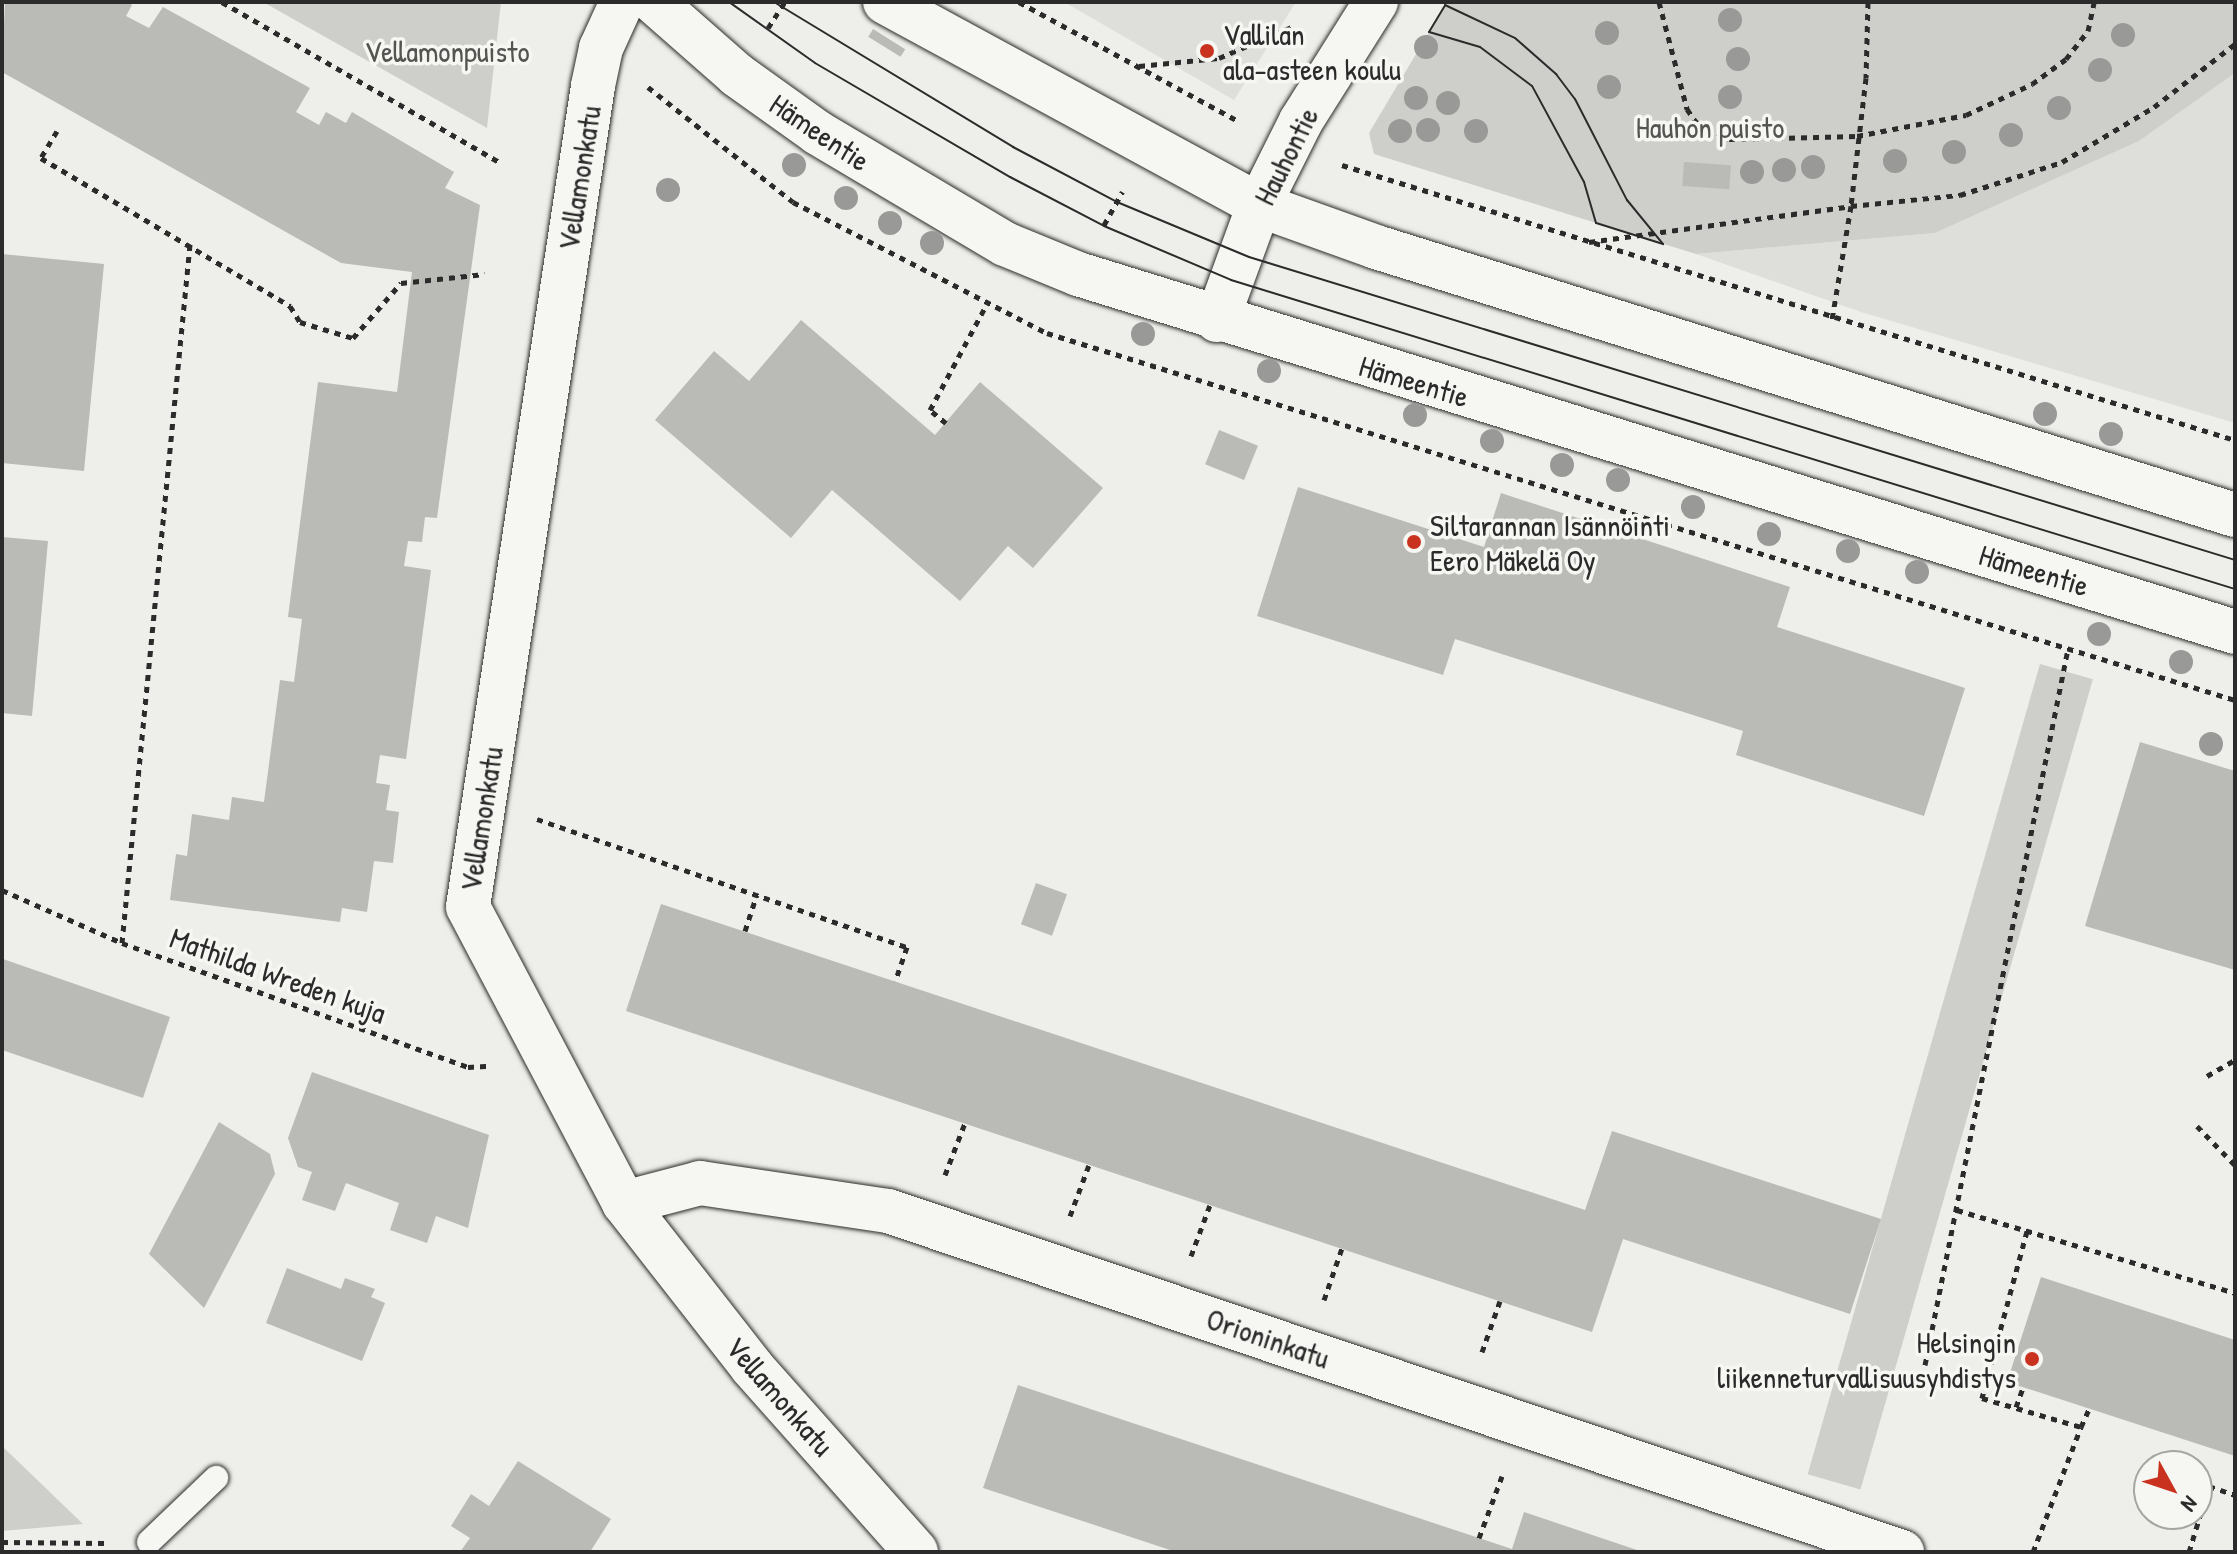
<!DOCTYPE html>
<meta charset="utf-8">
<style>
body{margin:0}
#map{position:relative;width:2237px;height:1554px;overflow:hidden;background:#eeeeea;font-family:"Patrick Hand",sans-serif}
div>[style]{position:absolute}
.built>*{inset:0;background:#dededb}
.green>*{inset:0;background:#cececa;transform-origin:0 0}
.building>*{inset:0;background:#babab7;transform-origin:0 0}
.path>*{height:5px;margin-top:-2.5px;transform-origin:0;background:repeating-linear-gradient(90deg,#2b2b2b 0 6px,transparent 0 12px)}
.roads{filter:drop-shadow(0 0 2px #2b2b2b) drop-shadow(0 0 2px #2b2b2b)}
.lane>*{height:24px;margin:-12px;padding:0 12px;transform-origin:12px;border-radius:12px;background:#f6f6f2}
.street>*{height:44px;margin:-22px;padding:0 22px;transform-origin:22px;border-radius:22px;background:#f6f6f2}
.secondary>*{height:44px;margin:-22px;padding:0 22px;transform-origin:22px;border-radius:22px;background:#f6f6f2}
.tram>*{height:2px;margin:-1px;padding:0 1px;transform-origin:1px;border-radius:1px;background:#2b2b2b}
.trees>*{width:24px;height:24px;margin:-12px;border-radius:50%;background:#999997}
.dots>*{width:22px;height:22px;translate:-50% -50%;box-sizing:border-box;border:4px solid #f6f6f2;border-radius:50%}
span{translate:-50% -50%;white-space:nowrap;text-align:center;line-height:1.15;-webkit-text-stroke:7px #f6f6f2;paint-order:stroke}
.poi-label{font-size:30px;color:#2b2b2b}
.left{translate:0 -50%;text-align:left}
.right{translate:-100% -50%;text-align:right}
.park-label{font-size:30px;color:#545453}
.street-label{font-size:30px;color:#2b2b2b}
.frame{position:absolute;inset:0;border:4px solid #2b2b2b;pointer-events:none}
.north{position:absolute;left:2133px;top:1450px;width:80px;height:80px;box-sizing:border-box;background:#f6f6f2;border:2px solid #a5a5a2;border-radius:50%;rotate:130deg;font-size:22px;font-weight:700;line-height:32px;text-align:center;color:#2b2b2b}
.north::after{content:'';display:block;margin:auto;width:28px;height:36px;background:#c8321e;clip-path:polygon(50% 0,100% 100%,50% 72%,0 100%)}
</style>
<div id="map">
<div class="built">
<i style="clip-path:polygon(1064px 2px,1296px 2px,1234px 100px)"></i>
<i style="clip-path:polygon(2235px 73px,2235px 423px,1861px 312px,1696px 254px,1935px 233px,2139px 141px)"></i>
</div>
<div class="green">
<i style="clip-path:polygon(263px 2px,501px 2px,487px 128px)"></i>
<i style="clip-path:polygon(1447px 2px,2235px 2px,2235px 73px,2139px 141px,1935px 233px,1696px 254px,1374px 154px,1369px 133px)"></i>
<i style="left:2040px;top:664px;width:55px;height:843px;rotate:16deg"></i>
<i style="clip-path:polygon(2px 1446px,83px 1524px,2px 1531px)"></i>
</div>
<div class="building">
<i style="clip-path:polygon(5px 2px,128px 2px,132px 5px,126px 16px,149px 28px,163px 7px,310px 88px,296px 112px,319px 125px,326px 112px,346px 123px,352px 112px,454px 172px,445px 188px,480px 205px,437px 518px,425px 517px,422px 542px,408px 541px,404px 566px,431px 570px,406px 759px,380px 755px,376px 783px,390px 785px,386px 810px,399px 812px,393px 863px,374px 861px,367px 912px,342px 908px,340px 922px,170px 900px,176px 854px,187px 856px,192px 814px,229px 820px,232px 797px,264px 802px,280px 680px,294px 682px,302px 619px,288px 617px,318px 382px,397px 392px,412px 272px,341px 263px,2px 72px)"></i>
<i style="left:873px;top:29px;width:38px;height:9px;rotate:32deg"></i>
<i style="left:1684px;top:162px;width:47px;height:24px;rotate:4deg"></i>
<i style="clip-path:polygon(2px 254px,104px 264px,84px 471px,2px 463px)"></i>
<i style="clip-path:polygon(801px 320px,935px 435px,980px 382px,1103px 488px,1033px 568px,1008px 546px,960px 601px,832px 490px,791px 538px,655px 420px,714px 351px,749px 381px)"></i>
<i style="left:1219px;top:430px;width:42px;height:37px;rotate:22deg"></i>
<i style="clip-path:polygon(1298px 487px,1484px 547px,1501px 493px,1790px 587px,1777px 627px,1965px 688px,1924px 816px,1736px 755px,1743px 731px,1455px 639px,1443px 675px,1257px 616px)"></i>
<i style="clip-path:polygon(2px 537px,48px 541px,32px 716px,2px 713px)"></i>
<i style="clip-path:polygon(2140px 742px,2235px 771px,2235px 970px,2085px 926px)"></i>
<i style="left:1036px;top:883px;width:33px;height:44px;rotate:20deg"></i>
<i style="clip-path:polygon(661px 904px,1585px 1210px,1612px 1131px,1881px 1219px,1850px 1314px,1623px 1239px,1592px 1332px,626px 1011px)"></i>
<i style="clip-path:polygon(3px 959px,170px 1017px,143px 1098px,2px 1050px)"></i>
<i style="clip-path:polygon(312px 1072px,489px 1135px,468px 1228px,436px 1216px,427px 1243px,390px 1230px,399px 1203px,346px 1183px,335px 1211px,302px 1200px,312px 1172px,298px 1167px,288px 1138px)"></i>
<i style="clip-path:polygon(219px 1122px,270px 1154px,275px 1174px,204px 1308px,149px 1254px)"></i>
<i style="clip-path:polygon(287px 1268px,341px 1289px,345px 1278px,375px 1289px,371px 1297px,385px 1303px,362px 1361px,266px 1323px)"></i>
<i style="clip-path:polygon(2041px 1277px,2235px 1340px,2235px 1456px,2007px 1382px)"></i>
<i style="clip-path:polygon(1018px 1385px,1512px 1549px,1524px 1512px,1643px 1552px,1176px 1552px,983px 1488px)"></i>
<i style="clip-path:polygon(518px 1461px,611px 1519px,590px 1552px,460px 1552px,470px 1538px,451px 1526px,471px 1494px,489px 1506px)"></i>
</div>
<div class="path">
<i style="left:222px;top:2px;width:322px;rotate:30deg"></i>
<i style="left:1019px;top:2px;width:251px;rotate:28.5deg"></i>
<i style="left:1659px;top:2px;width:111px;rotate:75.3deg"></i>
<i style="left:1687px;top:109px;width:16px;rotate:55deg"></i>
<i style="left:1696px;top:122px;width:37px;rotate:27deg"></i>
<i style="left:1729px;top:139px;width:128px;rotate:-1.3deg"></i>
<i style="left:1857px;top:136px;width:111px;rotate:-10.9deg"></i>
<i style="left:1966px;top:115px;width:73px;rotate:-25.2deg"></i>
<i style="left:2032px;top:84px;width:42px;rotate:-36.3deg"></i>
<i style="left:2066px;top:59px;width:36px;rotate:-52deg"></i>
<i style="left:2088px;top:31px;width:30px;rotate:-78deg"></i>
<i style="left:1868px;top:2px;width:76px;rotate:91.5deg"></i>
<i style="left:1866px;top:78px;width:129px;rotate:96.7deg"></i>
<i style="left:1851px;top:206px;width:110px;rotate:-5.8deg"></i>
<i style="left:1960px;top:195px;width:107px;rotate:-17.9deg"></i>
<i style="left:2062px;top:162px;width:107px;rotate:-30.9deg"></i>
<i style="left:2154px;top:107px;width:103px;rotate:-37.9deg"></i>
<i style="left:768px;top:28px;width:31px;rotate:-57deg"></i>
<i style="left:1139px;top:66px;width:80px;rotate:-5.7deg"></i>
<i style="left:1219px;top:58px;width:82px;rotate:-23.1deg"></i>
<i style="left:648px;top:87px;width:185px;rotate:38.4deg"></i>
<i style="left:793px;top:202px;width:286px;rotate:27.3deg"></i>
<i style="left:1047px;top:333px;width:1243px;rotate:17.17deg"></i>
<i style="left:57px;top:131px;width:31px;rotate:121deg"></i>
<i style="left:41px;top:158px;width:290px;rotate:30.7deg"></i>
<i style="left:290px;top:306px;width:19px;rotate:58deg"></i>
<i style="left:300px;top:322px;width:55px;rotate:16.8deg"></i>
<i style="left:353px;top:338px;width:73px;rotate:-48.9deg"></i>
<i style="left:401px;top:283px;width:84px;rotate:-6.1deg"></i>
<i style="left:1342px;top:165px;width:934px;rotate:17.12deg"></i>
<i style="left:1104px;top:225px;width:38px;rotate:-61deg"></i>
<i style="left:1589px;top:242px;width:264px;rotate:-7.8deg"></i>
<i style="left:1851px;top:206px;width:115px;rotate:99.5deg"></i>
<i style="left:946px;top:423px;width:21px;rotate:-141deg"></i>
<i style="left:930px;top:410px;width:123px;rotate:-61.8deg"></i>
<i style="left:537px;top:819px;width:392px;rotate:19.1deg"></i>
<i style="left:907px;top:947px;width:36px;rotate:109deg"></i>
<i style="left:2px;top:890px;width:131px;rotate:23.8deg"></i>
<i style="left:122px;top:943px;width:368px;rotate:19.7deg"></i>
<i style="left:468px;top:1067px;width:22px;rotate:-3deg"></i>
<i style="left:745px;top:931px;width:38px;rotate:-72deg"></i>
<i style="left:122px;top:943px;width:702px;rotate:-84.44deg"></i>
<i style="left:2207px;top:1076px;width:32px;rotate:-30deg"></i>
<i style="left:2197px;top:1126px;width:54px;rotate:45.7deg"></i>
<i style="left:945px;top:1175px;width:56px;rotate:-69deg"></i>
<i style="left:1957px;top:1210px;width:290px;rotate:16.6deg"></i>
<i style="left:1070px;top:1216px;width:54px;rotate:-69.6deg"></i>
<i style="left:2027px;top:1231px;width:173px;rotate:105.1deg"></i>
<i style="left:1982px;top:1398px;width:103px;rotate:16.3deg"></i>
<i style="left:2081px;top:1427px;width:20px;rotate:-66deg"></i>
<i style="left:1191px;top:1256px;width:54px;rotate:-69.6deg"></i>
<i style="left:1324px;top:1300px;width:55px;rotate:-70.9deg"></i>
<i style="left:1482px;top:1352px;width:54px;rotate:-70.6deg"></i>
<i style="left:1925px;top:1365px;width:730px;rotate:-78.71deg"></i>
<i style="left:2016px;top:1407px;width:20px;rotate:-70deg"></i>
<i style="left:1479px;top:1538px;width:66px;rotate:-69.6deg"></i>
<i style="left:2px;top:1542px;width:103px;rotate:0.6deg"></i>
<i style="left:2033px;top:1552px;width:134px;rotate:-69deg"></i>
<i style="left:2189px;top:1552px;width:69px;rotate:-73.1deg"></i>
<i style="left:2209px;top:1486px;width:28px;rotate:19deg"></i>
</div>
<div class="roads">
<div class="lane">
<i style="left:149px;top:1542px;width:93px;rotate:-43.7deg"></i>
</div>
<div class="street">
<i style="left:622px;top:2px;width:51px;rotate:114.5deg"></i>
<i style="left:601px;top:48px;width:39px;rotate:102deg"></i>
<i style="left:593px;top:86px;width:830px;rotate:98.66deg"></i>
<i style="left:468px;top:907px;width:335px;rotate:62.2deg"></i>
<i style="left:624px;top:1203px;width:208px;rotate:52deg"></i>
<i style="left:752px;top:1367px;width:247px;rotate:48.4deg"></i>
<i style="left:1217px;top:320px;width:122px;rotate:-69.9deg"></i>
<i style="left:1259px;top:205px;width:94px;rotate:-63.4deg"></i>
<i style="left:1301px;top:121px;width:141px;rotate:-57.8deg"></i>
<i style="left:624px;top:1203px;width:79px;rotate:-14.7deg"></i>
<i style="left:700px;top:1183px;width:190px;rotate:8.5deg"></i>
<i style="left:888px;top:1211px;width:1070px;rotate:18.59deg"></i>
</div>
<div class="secondary">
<i style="left:654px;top:2px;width:111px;rotate:41.3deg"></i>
<i style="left:737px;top:75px;width:100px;rotate:35.6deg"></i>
<i style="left:818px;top:133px;width:217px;rotate:30.7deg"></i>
<i style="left:1005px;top:244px;width:79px;rotate:22.3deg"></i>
<i style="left:1078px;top:274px;width:1211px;rotate:17.19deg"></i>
<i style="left:885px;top:2px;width:426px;rotate:28.5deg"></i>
<i style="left:1259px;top:205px;width:124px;rotate:19.7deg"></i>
<i style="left:1376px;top:247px;width:900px;rotate:17.33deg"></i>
</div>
</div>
<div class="tram">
<i style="left:729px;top:2px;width:105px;rotate:35.3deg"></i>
<i style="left:815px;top:63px;width:226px;rotate:30.3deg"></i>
<i style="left:1010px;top:177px;width:106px;rotate:27.5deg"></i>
<i style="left:1104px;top:226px;width:138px;rotate:23deg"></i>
<i style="left:1231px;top:280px;width:1050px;rotate:17.11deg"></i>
<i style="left:774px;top:2px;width:280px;rotate:31.2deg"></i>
<i style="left:1013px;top:147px;width:118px;rotate:27.9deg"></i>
<i style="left:1117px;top:202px;width:143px;rotate:22.6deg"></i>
<i style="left:1249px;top:257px;width:1032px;rotate:17.08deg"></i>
<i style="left:1445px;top:5px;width:77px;rotate:25.2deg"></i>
<i style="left:1515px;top:38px;width:55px;rotate:41.3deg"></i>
<i style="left:1556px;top:74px;width:31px;rotate:53deg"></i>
<i style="left:1575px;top:99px;width:114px;rotate:62.8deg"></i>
<i style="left:1627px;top:200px;width:57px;rotate:50.7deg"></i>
<i style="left:1663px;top:244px;width:70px;rotate:-162.6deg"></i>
<i style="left:1596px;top:223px;width:43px;rotate:-106.3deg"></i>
<i style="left:1584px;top:182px;width:109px;rotate:-118.4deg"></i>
<i style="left:1532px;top:86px;width:65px;rotate:-143.1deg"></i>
<i style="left:1480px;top:47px;width:53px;rotate:-163.6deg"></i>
<i style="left:1429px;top:32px;width:31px;rotate:-59deg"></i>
</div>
<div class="trees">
<i style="left:1730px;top:20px"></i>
<i style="left:1607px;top:33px"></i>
<i style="left:2123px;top:35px"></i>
<i style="left:1426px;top:47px"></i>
<i style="left:1738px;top:59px"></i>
<i style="left:2100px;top:70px"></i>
<i style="left:1609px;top:87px"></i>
<i style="left:1730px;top:97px"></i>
<i style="left:1416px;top:98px"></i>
<i style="left:1448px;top:103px"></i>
<i style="left:2059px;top:108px"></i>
<i style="left:1428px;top:130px"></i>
<i style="left:1400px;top:131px"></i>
<i style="left:1476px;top:131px"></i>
<i style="left:2011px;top:135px"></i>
<i style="left:1954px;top:152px"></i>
<i style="left:1895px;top:161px"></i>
<i style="left:794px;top:165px"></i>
<i style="left:1813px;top:167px"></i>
<i style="left:1784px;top:170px"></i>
<i style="left:1752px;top:172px"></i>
<i style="left:668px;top:190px"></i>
<i style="left:846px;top:198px"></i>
<i style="left:890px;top:223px"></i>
<i style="left:932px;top:243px"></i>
<i style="left:1143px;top:334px"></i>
<i style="left:1269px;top:371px"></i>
<i style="left:2045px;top:414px"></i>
<i style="left:1415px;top:415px"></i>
<i style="left:2111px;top:434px"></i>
<i style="left:1492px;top:441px"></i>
<i style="left:1562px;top:465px"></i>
<i style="left:1618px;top:480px"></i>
<i style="left:1693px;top:507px"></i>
<i style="left:1769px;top:534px"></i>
<i style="left:1848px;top:551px"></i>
<i style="left:1917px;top:572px"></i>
<i style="left:2099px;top:634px"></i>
<i style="left:2181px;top:662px"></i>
<i style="left:2211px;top:744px"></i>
</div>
<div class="dots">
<i style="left:1207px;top:51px;background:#c8321e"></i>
<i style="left:1414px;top:542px;background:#c8321e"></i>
<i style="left:2032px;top:1359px;background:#c8321e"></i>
</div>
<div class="poi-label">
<span class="left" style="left:1223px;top:51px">Vallilan<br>ala-asteen koulu</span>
<span class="left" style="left:1430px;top:542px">Siltarannan Isännöinti<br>Eero Mäkelä Oy</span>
<span class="right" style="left:2016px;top:1359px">Helsingin<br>liikenneturvallisuusyhdistys</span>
</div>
<div class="park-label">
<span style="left:447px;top:51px">Vellamonpuisto</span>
<span style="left:1710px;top:127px">Hauhon puisto</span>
</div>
<div class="street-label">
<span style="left:820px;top:132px;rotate:34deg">Hämeentie</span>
<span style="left:1286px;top:156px;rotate:-63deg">Hauhontie</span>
<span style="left:579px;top:178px;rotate:-81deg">Vellamonkatu</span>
<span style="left:1414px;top:381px;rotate:17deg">Hämeentie</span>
<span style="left:2034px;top:570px;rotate:17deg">Hämeentie</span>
<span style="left:481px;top:819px;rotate:-81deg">Vellamonkatu</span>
<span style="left:278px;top:975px;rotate:20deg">Mathilda Wreden kuja</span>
<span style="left:1268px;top:1338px;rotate:19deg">Orioninkatu</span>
<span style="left:780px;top:1396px;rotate:49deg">Vellamonkatu</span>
</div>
<div class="frame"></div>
<div class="north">N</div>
</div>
